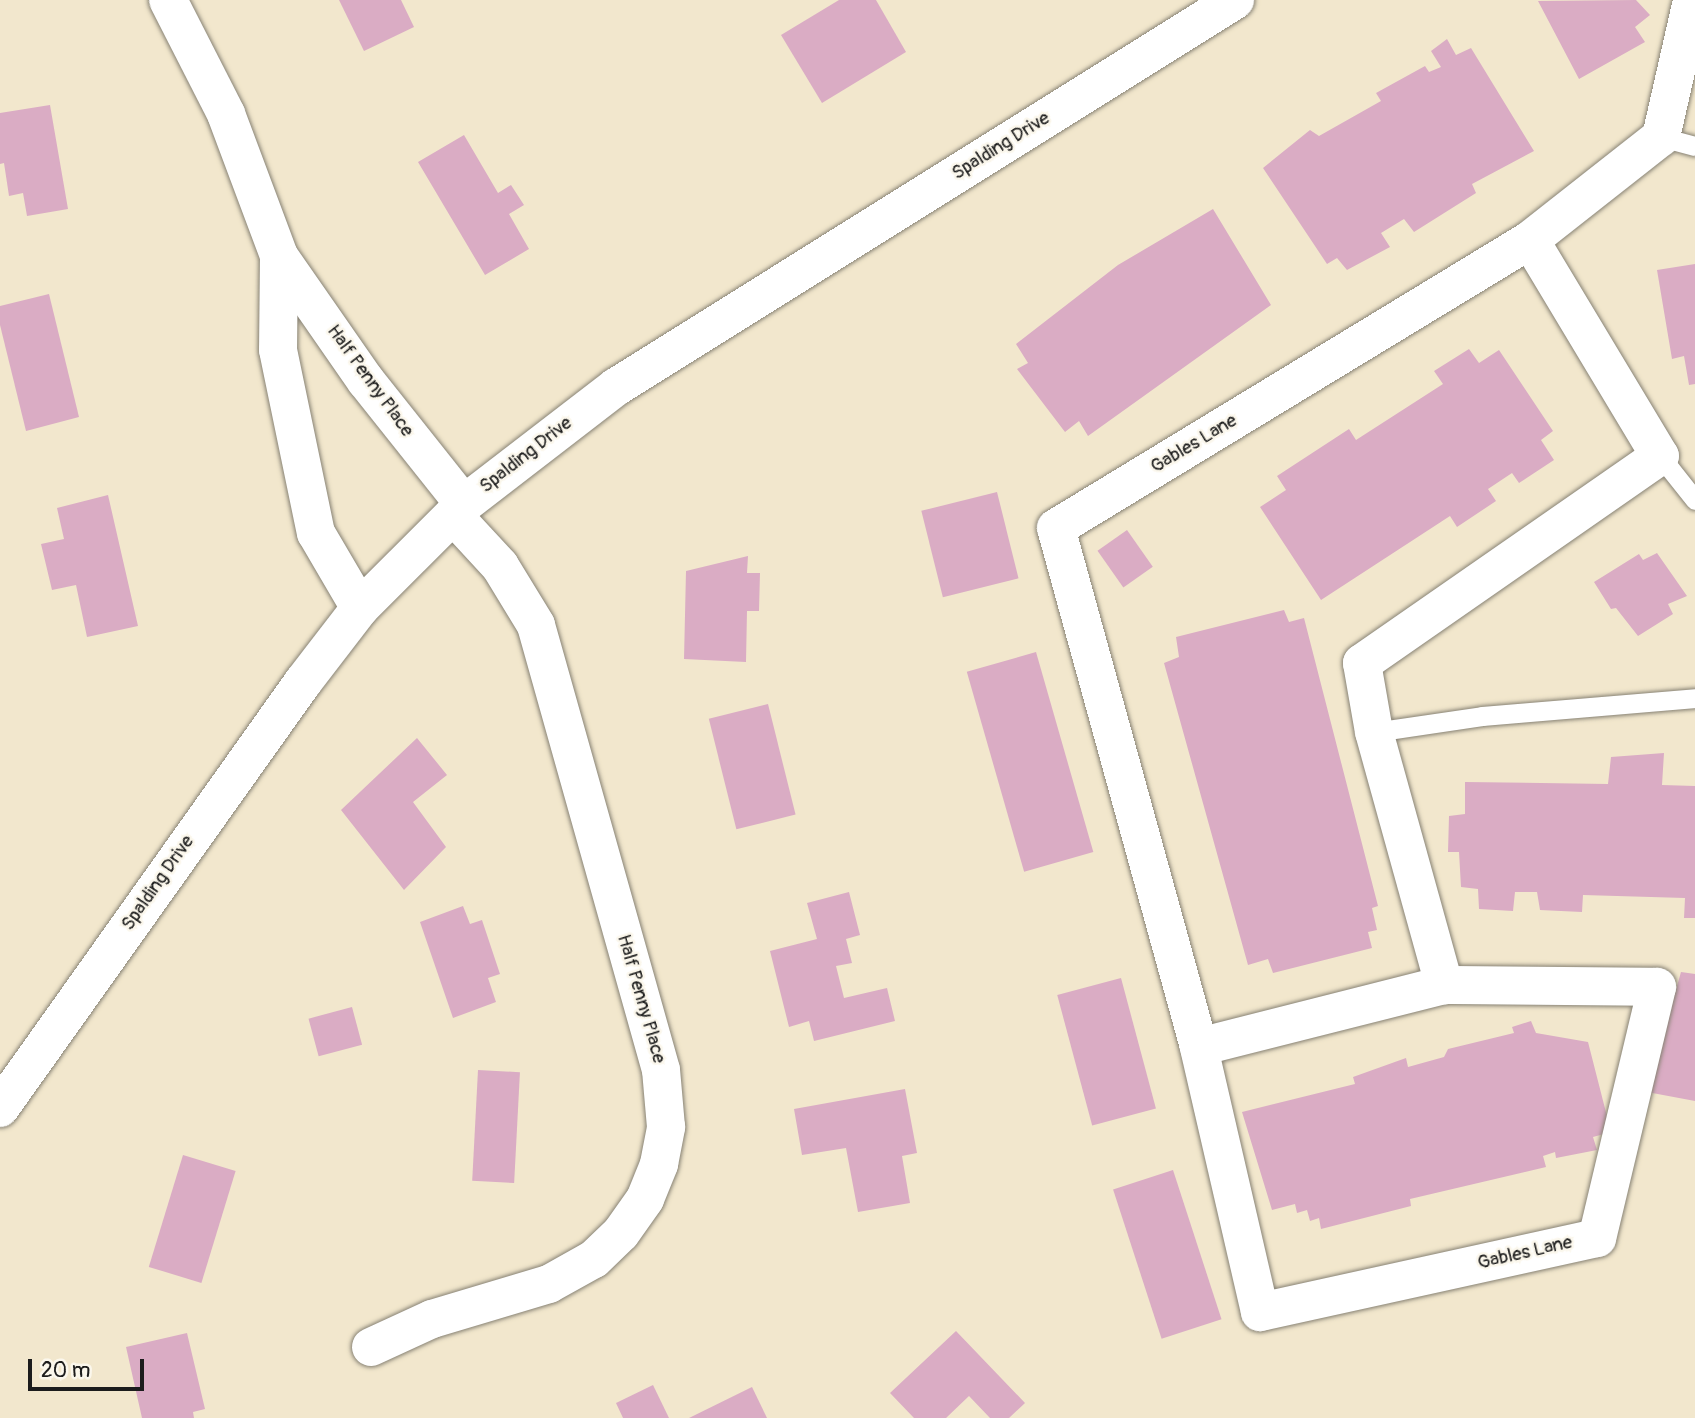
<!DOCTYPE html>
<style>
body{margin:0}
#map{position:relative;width:1695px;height:1418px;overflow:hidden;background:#f2e7cd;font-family:Pangolin,sans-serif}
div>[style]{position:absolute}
.building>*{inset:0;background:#daacc4;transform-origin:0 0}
.roads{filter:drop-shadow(0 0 2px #878274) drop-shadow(0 0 2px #878274)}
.lane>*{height:19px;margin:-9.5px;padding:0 9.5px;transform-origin:9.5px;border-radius:9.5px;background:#fff}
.street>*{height:38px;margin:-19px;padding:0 19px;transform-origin:19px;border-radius:19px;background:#fff}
.secondary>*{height:38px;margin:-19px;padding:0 19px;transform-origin:19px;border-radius:19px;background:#fff}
span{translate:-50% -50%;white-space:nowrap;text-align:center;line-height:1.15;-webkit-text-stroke:5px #fbf7ec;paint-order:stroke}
.street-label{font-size:19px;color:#1c1c1c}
.scale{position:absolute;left:28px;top:1359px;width:116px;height:32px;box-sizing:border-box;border:4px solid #1c1c1c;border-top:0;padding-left:9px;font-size:21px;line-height:24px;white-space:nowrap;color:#1c1c1c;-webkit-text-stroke:5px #fbf7ec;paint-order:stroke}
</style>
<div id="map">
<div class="building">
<i style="clip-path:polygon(339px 0,401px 0,414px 27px,364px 51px)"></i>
<i style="clip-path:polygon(839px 0,876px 0,906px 52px,822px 103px,781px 35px)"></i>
<i style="clip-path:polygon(1636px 0,1650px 15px,1635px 27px,1645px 42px,1579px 79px,1538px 1px)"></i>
<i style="clip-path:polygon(1447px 39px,1456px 55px,1471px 48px,1534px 151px,1472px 184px,1476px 193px,1414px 232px,1404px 219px,1381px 233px,1390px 247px,1347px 270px,1337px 258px,1327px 264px,1263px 168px,1310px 130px,1319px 136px,1381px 101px,1376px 93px,1425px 66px,1429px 72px,1441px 67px,1431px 51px)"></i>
<i style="clip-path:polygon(50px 105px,68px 209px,27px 216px,23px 193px,9px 196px,4px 163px,0 164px,0 113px)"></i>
<i style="clip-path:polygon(464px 135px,498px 193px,511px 185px,524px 205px,509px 214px,529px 249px,485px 275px,418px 162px)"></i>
<i style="clip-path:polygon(1213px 209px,1271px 305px,1088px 436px,1079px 421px,1065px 432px,1017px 369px,1028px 363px,1016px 344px,1118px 265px)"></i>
<i style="clip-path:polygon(1695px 264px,1695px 384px,1689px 385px,1684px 356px,1672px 359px,1657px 270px)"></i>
<i style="clip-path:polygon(49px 294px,79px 417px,26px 431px,0 325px,0 306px)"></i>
<i style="clip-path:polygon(1469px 349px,1479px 363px,1499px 350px,1553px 431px,1541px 440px,1554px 460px,1519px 483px,1512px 473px,1488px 489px,1496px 501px,1457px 527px,1450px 516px,1321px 600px,1260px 507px,1286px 490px,1277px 476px,1349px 429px,1356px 440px,1443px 384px,1434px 371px)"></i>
<i style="left:997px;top:492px;width:89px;height:78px;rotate:76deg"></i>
<i style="clip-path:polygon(108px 495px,138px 626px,87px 637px,76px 585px,52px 590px,41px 544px,64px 539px,57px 508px)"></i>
<i style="left:1127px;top:530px;width:45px;height:36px;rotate:55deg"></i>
<i style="clip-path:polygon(1657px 553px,1687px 596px,1668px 604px,1673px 614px,1638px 636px,1616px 608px,1611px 609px,1594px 582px,1639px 554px,1643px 560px)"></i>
<i style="clip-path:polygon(748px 556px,747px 573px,760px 573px,759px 611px,747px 611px,746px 662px,684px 659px,686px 571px)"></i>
<i style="clip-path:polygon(1284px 610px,1289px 622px,1304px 618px,1378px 906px,1372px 908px,1377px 930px,1368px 932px,1372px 948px,1273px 973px,1268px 959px,1248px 965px,1164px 663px,1179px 657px,1176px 637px)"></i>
<i style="left:1036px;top:652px;width:208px;height:72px;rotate:74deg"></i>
<i style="left:768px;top:704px;width:114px;height:61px;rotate:76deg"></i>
<i style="clip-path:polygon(417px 738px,447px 775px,413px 802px,446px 847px,404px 890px,341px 810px)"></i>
<i style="clip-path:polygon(1664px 753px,1662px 785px,1695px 786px,1695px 918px,1684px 918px,1685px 898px,1583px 895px,1582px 912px,1540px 910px,1537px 892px,1515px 892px,1513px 911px,1479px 909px,1478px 889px,1461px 887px,1459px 852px,1448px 852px,1449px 816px,1465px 814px,1465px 782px,1608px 784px,1611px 757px)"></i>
<i style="clip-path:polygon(849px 892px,860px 935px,846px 939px,852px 963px,836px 966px,844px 998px,887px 988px,895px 1021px,814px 1041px,809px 1021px,789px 1027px,770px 951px,817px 939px,807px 903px)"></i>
<i style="clip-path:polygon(463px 906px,470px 924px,482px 920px,500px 974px,488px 978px,496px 1002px,453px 1018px,420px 922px)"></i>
<i style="clip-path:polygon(1681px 972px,1695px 974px,1695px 1101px,1647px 1092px)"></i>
<i style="left:1121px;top:978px;width:135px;height:66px;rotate:75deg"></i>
<i style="left:352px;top:1007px;width:39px;height:45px;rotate:75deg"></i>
<i style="clip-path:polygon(1531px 1021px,1536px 1033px,1588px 1042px,1611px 1132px,1593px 1137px,1597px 1150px,1556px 1158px,1555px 1152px,1543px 1156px,1546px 1167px,1410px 1199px,1411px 1206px,1321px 1229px,1319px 1218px,1310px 1221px,1307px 1210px,1297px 1213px,1295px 1204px,1272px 1210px,1242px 1112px,1355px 1084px,1353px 1077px,1406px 1058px,1408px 1067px,1444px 1057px,1448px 1049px,1514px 1033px,1512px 1027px)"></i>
<i style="left:478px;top:1070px;width:42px;height:111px;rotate:3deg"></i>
<i style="clip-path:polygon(905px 1089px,917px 1153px,902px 1156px,910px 1203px,858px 1212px,846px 1148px,802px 1155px,794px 1109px)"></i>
<i style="left:183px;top:1155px;width:55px;height:117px;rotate:17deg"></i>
<i style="left:1173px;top:1170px;width:157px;height:63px;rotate:72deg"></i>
<i style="clip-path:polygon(956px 1331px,1025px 1403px,1009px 1418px,990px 1418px,969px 1396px,946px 1418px,914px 1418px,890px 1393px)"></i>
<i style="clip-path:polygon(187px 1333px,205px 1409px,193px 1412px,194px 1418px,142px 1418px,126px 1347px)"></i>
<i style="clip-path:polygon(653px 1385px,669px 1418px,623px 1418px,616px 1403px)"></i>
<i style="clip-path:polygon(752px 1387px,767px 1418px,689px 1418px)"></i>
</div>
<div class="roads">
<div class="lane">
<i style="left:1661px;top:137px;width:35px;rotate:15deg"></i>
<i style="left:1660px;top:456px;width:56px;rotate:51.5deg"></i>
<i style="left:1374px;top:732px;width:109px;rotate:-8.4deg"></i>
<i style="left:1482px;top:716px;width:214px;rotate:-4.8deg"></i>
</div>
<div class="street">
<i style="left:168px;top:0;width:128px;rotate:63deg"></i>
<i style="left:226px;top:114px;width:152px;rotate:69.5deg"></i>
<i style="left:279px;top:256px;width:94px;rotate:90.6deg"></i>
<i style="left:278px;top:350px;width:187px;rotate:78.3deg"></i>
<i style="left:316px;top:533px;width:87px;rotate:59.6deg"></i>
<i style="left:1530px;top:240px;width:252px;rotate:59deg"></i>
<i style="left:1660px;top:456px;width:363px;rotate:145.2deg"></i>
<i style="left:1362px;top:663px;width:70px;rotate:80.1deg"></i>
<i style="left:1374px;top:732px;width:263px;rotate:74.5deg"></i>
<i style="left:1444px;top:985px;width:213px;rotate:0.5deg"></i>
<i style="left:1657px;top:987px;width:258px;rotate:103.4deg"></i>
<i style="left:1597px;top:1238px;width:345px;rotate:167.6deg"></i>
<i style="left:1260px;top:1312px;width:272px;rotate:-103deg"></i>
<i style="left:1199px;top:1047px;width:538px;rotate:-105.4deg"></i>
<i style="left:1056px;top:528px;width:555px;rotate:-31.28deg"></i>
<i style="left:1530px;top:240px;width:167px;rotate:-38.2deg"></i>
<i style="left:1661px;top:137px;width:140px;rotate:-77.2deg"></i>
<i style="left:279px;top:256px;width:152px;rotate:55.2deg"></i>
<i style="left:366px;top:381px;width:157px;rotate:51.5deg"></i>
<i style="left:1199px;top:1047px;width:253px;rotate:-14.2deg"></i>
<i style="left:371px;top:1347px;width:67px;rotate:-24.7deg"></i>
<i style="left:432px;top:1319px;width:122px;rotate:-16.7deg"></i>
<i style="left:549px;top:1284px;width:51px;rotate:-29.1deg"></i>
<i style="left:594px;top:1259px;width:37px;rotate:-44deg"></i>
<i style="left:621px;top:1233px;width:42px;rotate:-54.8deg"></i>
<i style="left:645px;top:1199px;width:38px;rotate:-68deg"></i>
<i style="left:659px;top:1164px;width:38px;rotate:-79deg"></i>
<i style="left:666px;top:1127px;width:57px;rotate:-95deg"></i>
<i style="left:661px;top:1070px;width:462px;rotate:-105.7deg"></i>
<i style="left:536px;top:625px;width:69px;rotate:-121.4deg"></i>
<i style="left:500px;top:566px;width:69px;rotate:-132.7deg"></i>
</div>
<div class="secondary">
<i style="left:0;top:1108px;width:523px;rotate:-54.58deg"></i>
<i style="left:303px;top:682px;width:93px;rotate:-52.4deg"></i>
<i style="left:360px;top:608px;width:147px;rotate:-45deg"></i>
<i style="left:464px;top:504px;width:192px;rotate:-37.6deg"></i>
<i style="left:616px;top:387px;width:730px;rotate:-32.01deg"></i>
</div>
</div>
<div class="street-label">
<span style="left:1001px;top:146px;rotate:-32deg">Spalding Drive</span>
<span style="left:370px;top:381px;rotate:54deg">Half Penny Place</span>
<span style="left:1194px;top:444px;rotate:-31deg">Gables Lane</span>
<span style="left:526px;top:455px;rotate:-38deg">Spalding Drive</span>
<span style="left:158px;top:883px;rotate:-55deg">Spalding Drive</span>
<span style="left:641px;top:999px;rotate:74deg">Half Penny Place</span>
<span style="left:1525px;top:1253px;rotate:-13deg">Gables Lane</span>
</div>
<div class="scale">20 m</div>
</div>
